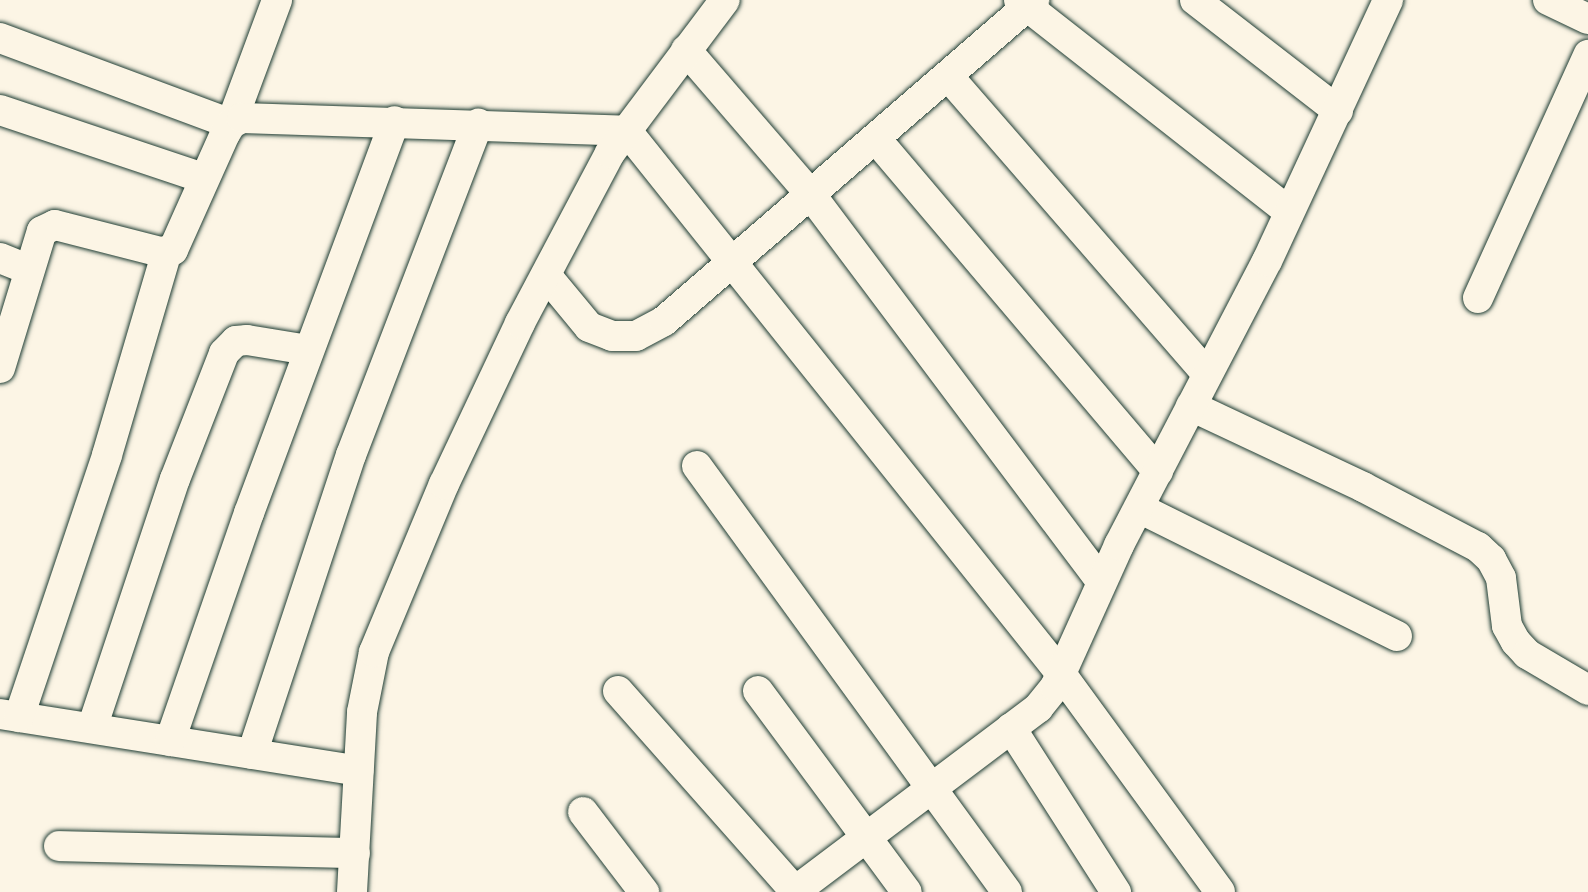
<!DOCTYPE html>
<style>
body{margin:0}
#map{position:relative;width:1588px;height:892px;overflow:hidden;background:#fcf5e5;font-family:"Balsamiq Sans",sans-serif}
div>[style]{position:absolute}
.roads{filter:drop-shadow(0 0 2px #1f3d34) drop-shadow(0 0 2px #1f3d34)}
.street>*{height:30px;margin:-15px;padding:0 15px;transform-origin:15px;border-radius:15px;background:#fcf5e5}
span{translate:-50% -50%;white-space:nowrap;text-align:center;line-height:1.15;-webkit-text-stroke:5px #fcf5e5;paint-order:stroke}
</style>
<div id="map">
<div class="roads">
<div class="street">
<i style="left:1019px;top:0;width:343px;rotate:38.1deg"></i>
<i style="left:1195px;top:0;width:181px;rotate:37.8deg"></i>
<i style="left:1548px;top:0;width:44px;rotate:25.4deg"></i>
<i style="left:0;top:38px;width:246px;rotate:20.4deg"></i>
<i style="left:231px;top:124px;width:132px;rotate:-69.6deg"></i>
<i style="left:686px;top:50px;width:191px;rotate:49.2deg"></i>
<i style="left:811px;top:195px;width:484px;rotate:53.1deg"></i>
<i style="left:948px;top:76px;width:395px;rotate:49deg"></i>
<i style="left:0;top:110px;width:214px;rotate:18.5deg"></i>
<i style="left:876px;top:139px;width:436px;rotate:49.7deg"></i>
<i style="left:0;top:258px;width:31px;rotate:22deg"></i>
<i style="left:546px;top:275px;width:67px;rotate:50.4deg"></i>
<i style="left:589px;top:327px;width:25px;rotate:21deg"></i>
<i style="left:612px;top:336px;width:24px"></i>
<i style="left:636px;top:336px;width:32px;rotate:-28deg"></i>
<i style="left:664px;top:321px;width:490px;rotate:-40.9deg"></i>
<i style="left:1478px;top:298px;width:267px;rotate:-65.6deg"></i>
<i style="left:0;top:368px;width:143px;rotate:-73deg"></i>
<i style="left:42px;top:231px;width:14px;rotate:-25deg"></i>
<i style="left:55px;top:225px;width:109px;rotate:14.3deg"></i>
<i style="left:161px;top:252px;width:12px;rotate:-9deg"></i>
<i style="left:173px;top:250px;width:127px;rotate:-65.9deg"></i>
<i style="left:225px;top:134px;width:12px;rotate:-59deg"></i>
<i style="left:231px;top:124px;width:13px;rotate:-29deg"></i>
<i style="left:242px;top:118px;width:385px;rotate:1.9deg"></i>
<i style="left:627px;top:131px;width:697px;rotate:51.35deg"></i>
<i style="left:1062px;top:675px;width:268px;rotate:53.9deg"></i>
<i style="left:1191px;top:406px;width:190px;rotate:25.2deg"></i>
<i style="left:1363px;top:487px;width:130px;rotate:27.6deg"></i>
<i style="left:1478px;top:547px;width:18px;rotate:43deg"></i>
<i style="left:1491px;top:559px;width:21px;rotate:62deg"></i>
<i style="left:1501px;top:578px;width:48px;rotate:82.9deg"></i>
<i style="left:1507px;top:626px;width:18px;rotate:61deg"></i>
<i style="left:1516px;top:642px;width:16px;rotate:47deg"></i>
<i style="left:1527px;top:654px;width:71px;rotate:30.5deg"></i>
<i style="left:697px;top:466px;width:527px;rotate:53.96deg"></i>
<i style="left:1139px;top:508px;width:288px;rotate:26.4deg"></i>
<i style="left:618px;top:691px;width:268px;rotate:48.5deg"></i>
<i style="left:758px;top:691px;width:250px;rotate:53.5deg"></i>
<i style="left:0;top:714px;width:363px;rotate:9deg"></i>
<i style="left:19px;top:717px;width:276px;rotate:-71.4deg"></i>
<i style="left:107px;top:455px;width:213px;rotate:-73.6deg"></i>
<i style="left:92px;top:728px;width:262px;rotate:-71.6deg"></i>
<i style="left:175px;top:479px;width:135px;rotate:-68.7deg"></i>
<i style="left:224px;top:353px;width:17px;rotate:-45deg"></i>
<i style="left:236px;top:341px;width:11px;rotate:-5deg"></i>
<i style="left:247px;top:340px;width:62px;rotate:9.3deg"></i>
<i style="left:1011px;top:728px;width:195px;rotate:57.4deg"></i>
<i style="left:170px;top:741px;width:241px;rotate:-70.9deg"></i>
<i style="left:249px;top:513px;width:418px;rotate:-69.6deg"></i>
<i style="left:252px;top:754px;width:315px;rotate:-71.7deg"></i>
<i style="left:351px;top:455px;width:355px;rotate:-69deg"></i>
<i style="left:583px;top:812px;width:101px;rotate:52.7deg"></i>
<i style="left:59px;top:846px;width:296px;rotate:1.4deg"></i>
<i style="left:352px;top:892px;width:180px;rotate:-86.8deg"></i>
<i style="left:362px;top:712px;width:61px;rotate:-78.7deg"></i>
<i style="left:374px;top:652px;width:182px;rotate:-67.4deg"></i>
<i style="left:444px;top:484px;width:178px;rotate:-64.7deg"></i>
<i style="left:520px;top:323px;width:192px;rotate:-62.1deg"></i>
<i style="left:610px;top:153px;width:191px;rotate:-53.1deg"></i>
<i style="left:794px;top:892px;width:306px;rotate:-37deg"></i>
<i style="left:1038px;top:708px;width:27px;rotate:-51deg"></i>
<i style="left:1055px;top:687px;width:156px;rotate:-65.7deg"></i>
<i style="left:1119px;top:545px;width:320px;rotate:-62.5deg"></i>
<i style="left:1267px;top:261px;width:288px;rotate:-65.1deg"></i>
</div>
</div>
</div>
